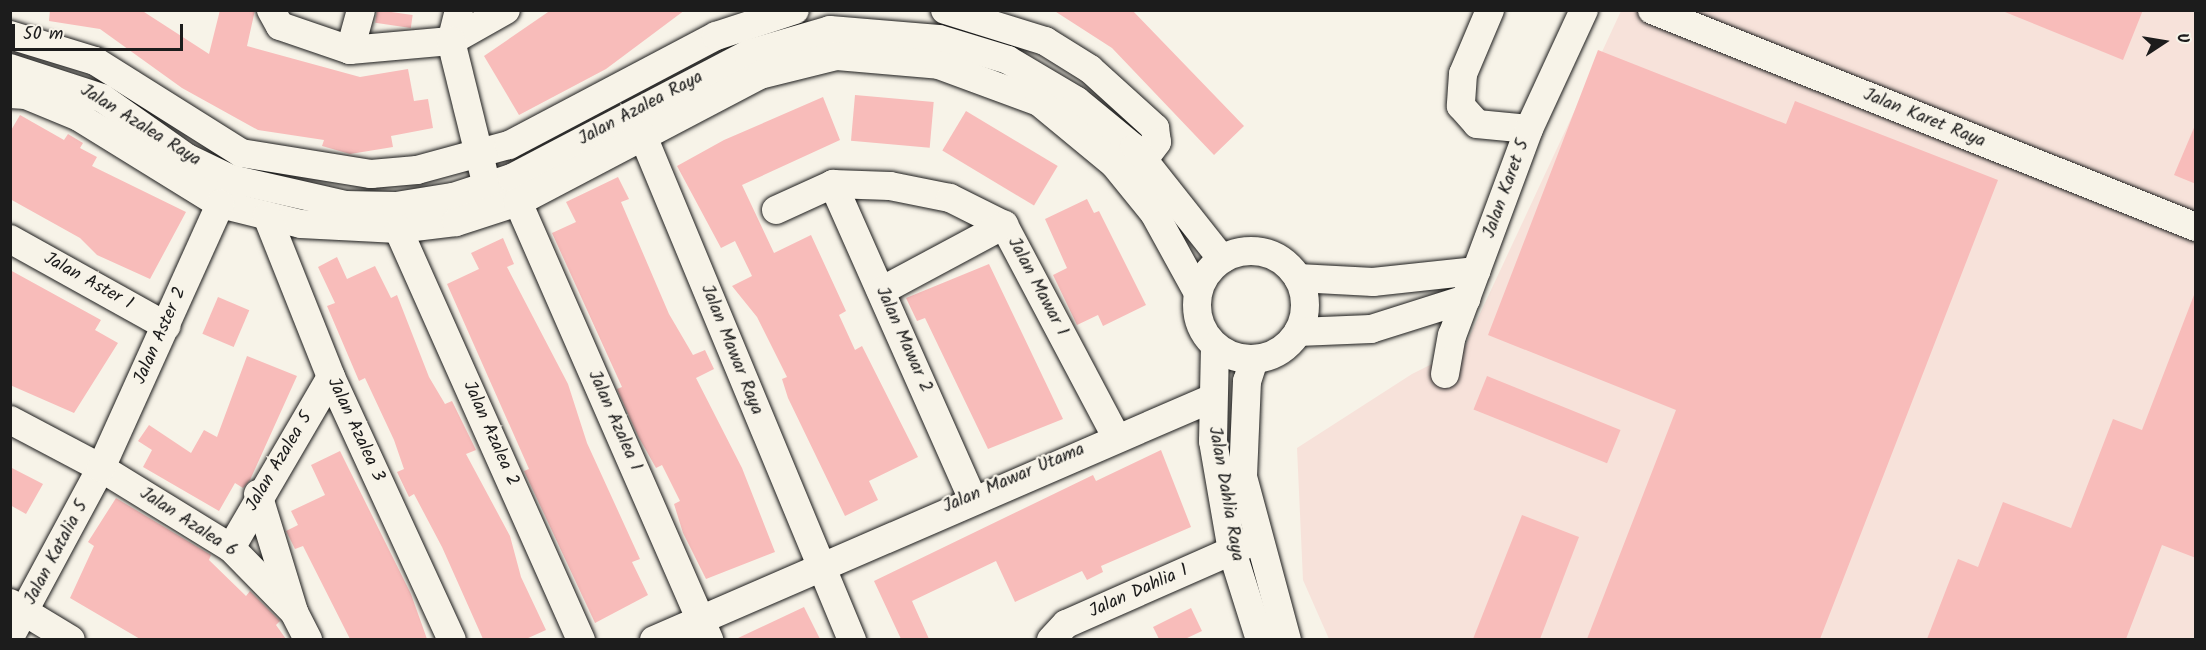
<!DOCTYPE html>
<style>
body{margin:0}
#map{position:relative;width:2206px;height:650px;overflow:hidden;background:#f7f3e8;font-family:Kalam,sans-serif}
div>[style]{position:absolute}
.built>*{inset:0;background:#f7e2da}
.building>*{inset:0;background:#f8bcba;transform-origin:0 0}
.roads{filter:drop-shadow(0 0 2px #1c1c1c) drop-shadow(0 0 2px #1c1c1c)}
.minor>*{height:28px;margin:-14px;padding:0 14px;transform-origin:14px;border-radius:14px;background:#f7f3e8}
.minor>.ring{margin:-14px;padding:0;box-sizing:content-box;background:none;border:28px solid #f7f3e8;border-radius:50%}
span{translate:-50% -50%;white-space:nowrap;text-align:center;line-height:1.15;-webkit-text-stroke:4.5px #f7f3e8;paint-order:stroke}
.street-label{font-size:18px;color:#1c1c1c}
.frame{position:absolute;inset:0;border:12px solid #1c1c1c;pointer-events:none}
.north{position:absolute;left:2134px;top:12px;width:60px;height:60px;-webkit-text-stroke:4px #f7f3e8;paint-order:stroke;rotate:78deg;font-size:16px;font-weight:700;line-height:24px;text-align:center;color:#1c1c1c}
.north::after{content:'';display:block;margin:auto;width:21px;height:27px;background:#1c1c1c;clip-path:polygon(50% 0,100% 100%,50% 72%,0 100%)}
.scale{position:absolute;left:12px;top:24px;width:171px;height:27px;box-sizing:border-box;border:3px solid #1c1c1c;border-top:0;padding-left:8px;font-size:18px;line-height:21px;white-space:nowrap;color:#1c1c1c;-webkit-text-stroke:4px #f7f3e8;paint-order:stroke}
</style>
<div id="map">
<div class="built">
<i style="clip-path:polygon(1621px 11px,2195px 11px,2195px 639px,1329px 639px,1303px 580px,1297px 448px,1412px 374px,1464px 348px)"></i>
</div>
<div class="building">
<i style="clip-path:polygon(50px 10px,141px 10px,209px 54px,220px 10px,255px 10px,247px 46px,360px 77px,408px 69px,414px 101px,428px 99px,433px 128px,391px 136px,393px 147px,350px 154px,322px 146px,324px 140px,258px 130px,182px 88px,100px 29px,49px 21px)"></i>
<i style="left:377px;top:10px;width:36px;height:13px;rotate:8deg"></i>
<i style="clip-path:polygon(551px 10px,685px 10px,606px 69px,519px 115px,484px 56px)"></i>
<i style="clip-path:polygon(1053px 10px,1132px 10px,1244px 126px,1214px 155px,1112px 48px)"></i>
<i style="clip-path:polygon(2000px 10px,2143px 10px,2123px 60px)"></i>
<i style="clip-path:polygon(1598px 50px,1786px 124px,1795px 101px,1998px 180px,1820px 639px,1587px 639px,1676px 410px,1488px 335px)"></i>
<i style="left:855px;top:95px;width:79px;height:46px;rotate:5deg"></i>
<i style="clip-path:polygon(823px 97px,840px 140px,742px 185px,774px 253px,811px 235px,846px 311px,839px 315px,855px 350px,862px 346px,918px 457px,869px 481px,878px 500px,845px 516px,788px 398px,782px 379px,787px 377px,757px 317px,732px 286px,752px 276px,735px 241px,721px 248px,677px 166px,724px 140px)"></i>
<i style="left:966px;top:111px;width:107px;height:46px;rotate:31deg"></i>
<i style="clip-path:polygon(20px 115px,64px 140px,68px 134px,83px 143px,80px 148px,97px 157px,92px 166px,186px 212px,150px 279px,97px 255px,80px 238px,10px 199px,10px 132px)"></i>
<i style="clip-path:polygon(2196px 123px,2196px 184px,2174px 175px)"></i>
<i style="clip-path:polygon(618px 177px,629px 199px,621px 202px,669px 314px,693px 355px,705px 350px,714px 369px,696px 378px,742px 468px,775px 552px,706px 579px,683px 533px,674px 504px,680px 501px,662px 465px,656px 468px,638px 436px,617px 389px,622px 387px,552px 233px,576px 222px,566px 202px)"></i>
<i style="clip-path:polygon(1087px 199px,1094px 213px,1099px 211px,1146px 305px,1103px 326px,1098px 315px,1077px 325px,1053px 275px,1067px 268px,1045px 219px)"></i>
<i style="clip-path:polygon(503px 238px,514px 264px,507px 267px,568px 384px,587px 443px,640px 559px,632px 562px,648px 595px,595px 623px,524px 471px,529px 469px,447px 284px,479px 269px,471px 253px)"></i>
<i style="clip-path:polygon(337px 257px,347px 279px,375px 266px,391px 298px,397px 295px,429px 377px,445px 404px,452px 401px,476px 450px,466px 454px,510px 536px,521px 577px,546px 630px,526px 639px,483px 639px,442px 547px,414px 494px,409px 497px,397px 472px,404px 469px,394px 440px,365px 378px,359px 381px,327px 306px,335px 303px,318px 267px)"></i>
<i style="clip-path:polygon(989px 264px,1063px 419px,988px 449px,925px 318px,917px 321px,906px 298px)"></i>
<i style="clip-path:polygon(10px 270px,101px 320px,95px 330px,118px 343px,74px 413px,10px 385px)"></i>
<i style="clip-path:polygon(2194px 295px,2196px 558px,2162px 545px,2126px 639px,1927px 639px,1958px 559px,1978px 567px,2003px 502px,2071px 528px,2113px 419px,2142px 430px)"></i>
<i style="left:218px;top:297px;width:34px;height:40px;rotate:23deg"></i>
<i style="clip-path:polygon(247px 356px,297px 376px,250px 480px,243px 488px,235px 483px,219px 511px,143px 467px,152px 450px,138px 441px,149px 425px,191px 453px,204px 430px,217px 437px)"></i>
<i style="left:1487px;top:376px;width:144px;height:36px;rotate:22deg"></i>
<i style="clip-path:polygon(1161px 450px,1191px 527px,1101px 566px,1103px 572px,1087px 580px,1082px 571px,1015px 602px,996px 561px,912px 601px,929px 639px,901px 639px,874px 581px,1093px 475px,1096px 481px)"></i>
<i style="clip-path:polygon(340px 451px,411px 594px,427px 639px,350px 639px,303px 546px,295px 549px,286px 531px,298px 525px,291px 511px,325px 495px,311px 465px)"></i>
<i style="clip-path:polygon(10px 467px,43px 484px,26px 514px,10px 505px)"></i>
<i style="clip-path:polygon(116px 498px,211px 555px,209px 560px,246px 596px,250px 591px,280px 621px,276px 625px,286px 639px,140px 639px,70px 598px,94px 546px,88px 542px)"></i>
<i style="clip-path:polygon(1522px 515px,1579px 537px,1540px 639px,1473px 639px)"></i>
<i style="clip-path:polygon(804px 607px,820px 639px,736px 639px)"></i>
<i style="clip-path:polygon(1191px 608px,1202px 631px,1185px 639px,1159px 639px,1153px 627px)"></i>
</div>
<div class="roads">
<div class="minor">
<i style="left:271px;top:10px;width:18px;rotate:61deg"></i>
<i style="left:280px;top:26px;width:74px;rotate:18.9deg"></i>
<i style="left:350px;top:50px;width:101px;rotate:-5.1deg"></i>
<i style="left:451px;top:41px;width:63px;rotate:-29.4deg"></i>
<i style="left:459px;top:10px;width:32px;rotate:104deg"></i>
<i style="left:451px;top:41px;width:137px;rotate:76.1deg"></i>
<i style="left:945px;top:10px;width:105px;rotate:17.2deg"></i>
<i style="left:1045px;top:41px;width:53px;rotate:31.9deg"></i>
<i style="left:1090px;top:69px;width:88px;rotate:42.2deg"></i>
<i style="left:1155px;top:128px;width:14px;rotate:82deg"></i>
<i style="left:1157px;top:142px;width:21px;rotate:127deg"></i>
<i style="left:1490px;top:10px;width:69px;rotate:112.9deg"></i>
<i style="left:1463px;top:74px;width:32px;rotate:94deg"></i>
<i style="left:1461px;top:106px;width:24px;rotate:48deg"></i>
<i style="left:1477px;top:124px;width:52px;rotate:5.5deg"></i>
<i style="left:1652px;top:10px;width:586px;rotate:21.75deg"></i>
<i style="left:10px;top:35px;width:89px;rotate:17deg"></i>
<i style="left:95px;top:61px;width:173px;rotate:32.2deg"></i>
<i style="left:241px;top:153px;width:132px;rotate:9.2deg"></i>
<i style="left:371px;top:174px;width:46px;rotate:-5deg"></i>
<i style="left:417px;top:170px;width:95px;rotate:-15.2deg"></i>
<i style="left:509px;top:145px;width:234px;rotate:-27.8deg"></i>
<i style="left:716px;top:36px;width:83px;rotate:-18.2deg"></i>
<i style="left:350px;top:50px;width:41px;rotate:-74.6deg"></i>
<i style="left:10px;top:68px;width:97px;rotate:18.1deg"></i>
<i style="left:102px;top:98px;width:104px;rotate:35.2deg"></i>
<i style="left:187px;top:158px;width:49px;rotate:25.5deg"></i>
<i style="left:231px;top:179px;width:117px;rotate:12.8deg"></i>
<i style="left:345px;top:205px;width:51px;rotate:1.1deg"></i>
<i style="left:396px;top:206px;width:58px;rotate:-9deg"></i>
<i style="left:453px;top:197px;width:62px;rotate:-17.9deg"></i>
<i style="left:512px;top:178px;width:267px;rotate:-27.7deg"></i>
<i style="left:748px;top:54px;width:85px;rotate:-16.3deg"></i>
<i style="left:830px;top:30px;width:109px;rotate:4.7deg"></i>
<i style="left:939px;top:39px;width:72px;rotate:16.9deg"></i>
<i style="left:1008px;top:60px;width:80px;rotate:30.7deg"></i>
<i style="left:1077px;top:101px;width:74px;rotate:39.5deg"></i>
<i style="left:1134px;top:148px;width:142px;rotate:51.6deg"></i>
<i style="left:10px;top:94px;width:16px;rotate:4deg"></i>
<i style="left:26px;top:95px;width:57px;rotate:22.5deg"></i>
<i style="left:79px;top:117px;width:166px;rotate:31.7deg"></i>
<i style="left:220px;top:204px;width:83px;rotate:13.9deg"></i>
<i style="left:301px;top:224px;width:97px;rotate:3deg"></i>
<i style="left:398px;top:229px;width:58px;rotate:-6.9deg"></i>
<i style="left:456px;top:222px;width:65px;rotate:-17.9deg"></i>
<i style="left:518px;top:202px;width:273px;rotate:-27.7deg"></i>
<i style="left:760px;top:75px;width:79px;rotate:-13.9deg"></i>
<i style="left:837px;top:56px;width:102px;rotate:5deg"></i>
<i style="left:939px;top:65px;width:107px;rotate:20.3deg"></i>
<i style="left:1039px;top:102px;width:97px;rotate:39.6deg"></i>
<i style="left:1114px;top:164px;width:63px;rotate:50.8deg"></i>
<i style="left:1154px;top:213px;width:91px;rotate:61.2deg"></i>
<i style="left:643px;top:136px;width:546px;rotate:67.48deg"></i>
<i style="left:833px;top:184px;width:342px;rotate:66.1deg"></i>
<i style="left:518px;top:202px;width:478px;rotate:66.4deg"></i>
<i style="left:776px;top:210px;width:63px;rotate:-24.5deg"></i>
<i style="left:833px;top:184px;width:57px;rotate:2deg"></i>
<i style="left:890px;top:186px;width:61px;rotate:11.3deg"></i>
<i style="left:950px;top:198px;width:60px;rotate:26.6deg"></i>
<i style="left:1004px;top:225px;width:238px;rotate:62.1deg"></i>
<i style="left:267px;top:216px;width:173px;rotate:68.3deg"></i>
<i style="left:331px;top:377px;width:289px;rotate:65.3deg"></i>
<i style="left:398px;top:229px;width:450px;rotate:66deg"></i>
<i style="left:10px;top:239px;width:179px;rotate:29.1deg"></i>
<i class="ring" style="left:1197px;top:251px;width:80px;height:80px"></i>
<i style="left:1298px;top:278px;width:75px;rotate:3.1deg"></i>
<i style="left:1373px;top:282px;width:104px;rotate:-6.1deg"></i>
<i style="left:881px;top:291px;width:140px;rotate:-28.2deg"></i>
<i style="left:1298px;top:332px;width:73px;rotate:-2.4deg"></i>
<i style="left:1371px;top:329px;width:100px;rotate:-17.5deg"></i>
<i style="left:1215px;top:346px;width:95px;rotate:91.2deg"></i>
<i style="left:1213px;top:441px;width:112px;rotate:80.2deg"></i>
<i style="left:1232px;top:551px;width:93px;rotate:72.5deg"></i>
<i style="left:1254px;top:360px;width:22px;rotate:108deg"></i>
<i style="left:1247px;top:381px;width:96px;rotate:92.4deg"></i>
<i style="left:1243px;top:477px;width:169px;rotate:74.9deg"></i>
<i style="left:1445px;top:374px;width:39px;rotate:-80deg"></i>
<i style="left:1452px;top:336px;width:221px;rotate:-69.6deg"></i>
<i style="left:1529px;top:129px;width:131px;rotate:-65.2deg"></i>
<i style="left:10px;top:420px;width:103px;rotate:27.8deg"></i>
<i style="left:101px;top:468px;width:153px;rotate:31.6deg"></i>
<i style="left:231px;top:548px;width:90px;rotate:45.5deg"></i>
<i style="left:258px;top:494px;width:123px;rotate:73deg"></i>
<i style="left:294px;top:612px;width:31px;rotate:63deg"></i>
<i style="left:231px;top:548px;width:198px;rotate:-59.7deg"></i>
<i style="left:10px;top:603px;width:71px;rotate:31.2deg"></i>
<i style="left:10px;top:637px;width:192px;rotate:-61.7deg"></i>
<i style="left:101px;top:468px;width:290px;rotate:-65.7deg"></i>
<i style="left:654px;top:640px;width:606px;rotate:-23.43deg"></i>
<i style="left:1051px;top:640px;width:22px;rotate:-47deg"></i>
<i style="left:1066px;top:624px;width:201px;rotate:-23.8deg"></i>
</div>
</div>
<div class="street-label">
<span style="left:641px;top:109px;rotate:-28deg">Jalan Azalea Raya</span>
<span style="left:1924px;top:119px;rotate:22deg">Jalan Karet Raya</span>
<span style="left:140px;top:126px;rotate:32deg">Jalan Azalea Raya</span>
<span style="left:1507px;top:189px;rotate:-70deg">Jalan Karet 5</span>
<span style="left:88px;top:282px;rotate:29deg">Jalan Aster 1</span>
<span style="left:1037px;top:287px;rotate:62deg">Jalan Mawar 1</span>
<span style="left:161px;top:336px;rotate:-66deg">Jalan Aster 2</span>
<span style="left:903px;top:340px;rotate:66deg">Jalan Mawar 2</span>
<span style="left:731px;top:350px;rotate:68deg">Jalan Mawar Raya</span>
<span style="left:614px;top:421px;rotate:66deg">Jalan Azalea 1</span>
<span style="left:355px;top:430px;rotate:65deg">Jalan Azalea 3</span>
<span style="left:490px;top:434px;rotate:66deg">Jalan Azalea 2</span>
<span style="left:280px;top:462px;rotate:-59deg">Jalan Azalea 5</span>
<span style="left:1014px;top:479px;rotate:-23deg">Jalan Mawar Utama</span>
<span style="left:1225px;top:494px;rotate:80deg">Jalan Dahlia Raya</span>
<span style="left:188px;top:523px;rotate:33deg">Jalan Azalea 6</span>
<span style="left:57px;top:553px;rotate:-62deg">Jalan Katalia 5</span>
<span style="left:1139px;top:592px;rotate:-24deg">Jalan Dahlia 1</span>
</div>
<div class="frame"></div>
<div class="north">U</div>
<div class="scale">50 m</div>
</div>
